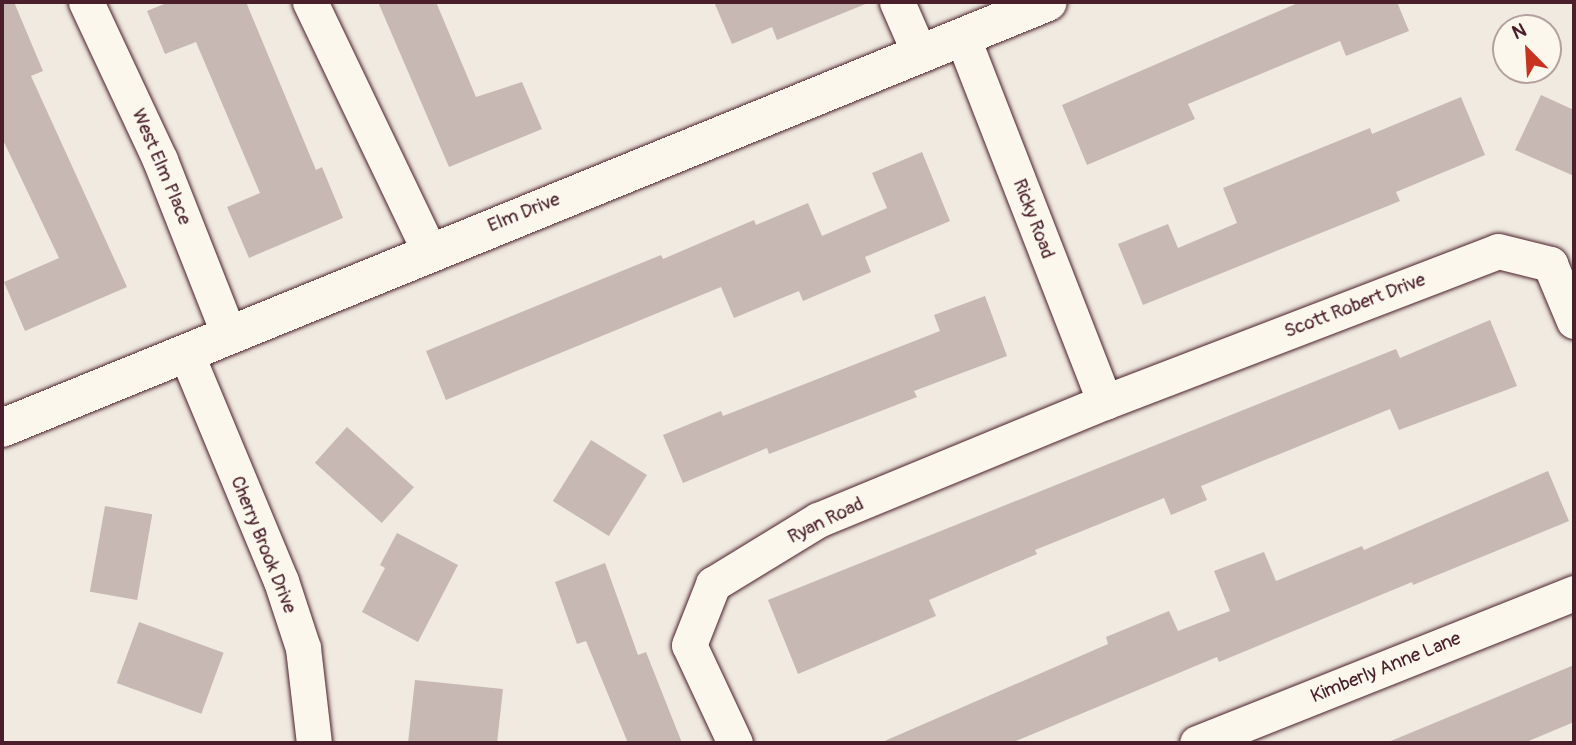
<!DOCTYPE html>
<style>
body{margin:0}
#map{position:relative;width:1576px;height:745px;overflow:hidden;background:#f0eae0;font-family:Pangolin,sans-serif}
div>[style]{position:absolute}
.building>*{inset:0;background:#c8b8b3;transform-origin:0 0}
.roads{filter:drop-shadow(0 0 2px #4a1f2b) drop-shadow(0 0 2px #4a1f2b)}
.street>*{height:35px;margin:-17.5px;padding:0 17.5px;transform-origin:17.5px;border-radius:17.5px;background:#fbf7ec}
.secondary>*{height:38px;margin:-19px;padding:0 19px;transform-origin:19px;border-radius:19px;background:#fbf7ec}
span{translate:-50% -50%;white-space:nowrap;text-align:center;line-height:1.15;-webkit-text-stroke:5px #fbf7ec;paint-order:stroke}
.street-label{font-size:19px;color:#4a1f2b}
.frame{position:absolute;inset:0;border:4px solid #4a1f2b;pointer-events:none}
.north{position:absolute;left:1492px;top:14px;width:70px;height:70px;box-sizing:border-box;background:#fbf7ec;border:2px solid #b4a19f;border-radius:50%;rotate:336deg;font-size:19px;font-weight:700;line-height:28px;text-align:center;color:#4a1f2b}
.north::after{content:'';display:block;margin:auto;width:24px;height:32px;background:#c8321e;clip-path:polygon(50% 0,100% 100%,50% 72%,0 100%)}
</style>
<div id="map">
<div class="building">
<i style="clip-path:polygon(2px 2px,14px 2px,43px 71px,31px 76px,127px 287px,25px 331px,4px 282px,59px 258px,2px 138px)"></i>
<i style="clip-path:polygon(169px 2px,246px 2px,316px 170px,322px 167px,343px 218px,249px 258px,227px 207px,260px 193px,196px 42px,165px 54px,147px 11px)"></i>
<i style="clip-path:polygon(378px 2px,436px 2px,476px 97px,522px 82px,542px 129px,449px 167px)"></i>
<i style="clip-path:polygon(714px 2px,868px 2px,868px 3px,777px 40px,772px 27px,732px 44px)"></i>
<i style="clip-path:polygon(1300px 2px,1397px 2px,1409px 31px,1346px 56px,1340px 41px,1188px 104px,1195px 119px,1087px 165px,1062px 105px)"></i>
<i style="clip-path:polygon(1541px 95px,1574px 110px,1574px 176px,1515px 150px)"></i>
<i style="clip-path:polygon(1461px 97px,1485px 155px,1396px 192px,1400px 201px,1143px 305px,1118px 244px,1168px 224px,1178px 248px,1237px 223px,1223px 188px,1370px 128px,1372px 134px)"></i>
<i style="clip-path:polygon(922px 152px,950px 221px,865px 257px,871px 272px,803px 301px,799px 291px,734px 318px,721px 287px,446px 400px,426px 351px,661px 255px,663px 259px,754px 220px,756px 225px,808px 203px,822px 236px,887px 208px,872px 173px)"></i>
<i style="clip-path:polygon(985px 296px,1007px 356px,914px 391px,917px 397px,769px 454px,767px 448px,683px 483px,663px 435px,721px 411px,723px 416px,940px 331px,934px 315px)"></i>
<i style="clip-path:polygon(1490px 320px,1517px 386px,1399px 430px,1390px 409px,1201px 486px,1207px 500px,1171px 515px,1164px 498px,1035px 550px,1037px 554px,929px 600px,936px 616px,798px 674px,768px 600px,1396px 349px,1400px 358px)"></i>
<i style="left:347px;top:427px;width:90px;height:48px;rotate:42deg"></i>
<i style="left:591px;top:440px;width:66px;height:72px;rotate:32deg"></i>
<i style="clip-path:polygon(1548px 471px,1569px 521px,1413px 585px,1412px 582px,1219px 662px,1217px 657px,1011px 743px,880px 743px,1108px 644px,1106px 637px,1169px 611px,1178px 631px,1230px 611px,1214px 571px,1264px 552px,1276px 581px,1362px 546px,1364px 550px)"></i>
<i style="left:105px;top:506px;width:48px;height:87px;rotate:10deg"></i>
<i style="clip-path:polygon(397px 533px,458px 565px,418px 642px,362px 612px,385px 568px,380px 565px)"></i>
<i style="clip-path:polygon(605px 563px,638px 655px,646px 652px,682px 743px,628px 743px,586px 641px,577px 644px,555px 582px)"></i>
<i style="left:139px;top:622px;width:90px;height:65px;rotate:20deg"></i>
<i style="clip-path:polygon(1574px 665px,1574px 722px,1524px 743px,1386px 743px)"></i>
<i style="clip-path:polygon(415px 680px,503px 689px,497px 743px,408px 743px)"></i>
</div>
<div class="roads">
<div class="street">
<i style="left:86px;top:2px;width:174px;rotate:64.9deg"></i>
<i style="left:160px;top:160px;width:188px;rotate:68.5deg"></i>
<i style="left:310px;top:2px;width:277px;rotate:64.4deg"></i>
<i style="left:897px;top:2px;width:55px;rotate:66.3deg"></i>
<i style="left:962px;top:36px;width:393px;rotate:68.7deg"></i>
<i style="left:186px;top:353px;width:247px;rotate:67.4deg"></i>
<i style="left:281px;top:581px;width:71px;rotate:71.8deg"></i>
<i style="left:303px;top:648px;width:96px;rotate:83.4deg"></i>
<i style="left:735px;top:743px;width:108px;rotate:-115.1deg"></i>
<i style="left:689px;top:645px;width:66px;rotate:-68.5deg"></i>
<i style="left:713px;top:584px;width:123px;rotate:-31.4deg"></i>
<i style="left:818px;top:520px;width:310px;rotate:-22.4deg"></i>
<i style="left:1105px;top:402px;width:421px;rotate:-21deg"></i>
<i style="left:1498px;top:251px;width:54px;rotate:14deg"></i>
<i style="left:1550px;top:264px;width:62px;rotate:67.2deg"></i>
<i style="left:1197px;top:743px;width:406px;rotate:-21.7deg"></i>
</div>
<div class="secondary">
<i style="left:2px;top:428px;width:1129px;rotate:-22.16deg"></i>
</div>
</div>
<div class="street-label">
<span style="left:161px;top:167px;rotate:67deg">West Elm Place</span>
<span style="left:524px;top:213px;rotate:-22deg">Elm Drive</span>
<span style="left:1033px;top:219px;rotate:69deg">Ricky Road</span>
<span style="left:1355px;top:306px;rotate:-21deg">Scott Robert Drive</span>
<span style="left:826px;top:521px;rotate:-26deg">Ryan Road</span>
<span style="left:263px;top:545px;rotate:68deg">Cherry Brook Drive</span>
<span style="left:1386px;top:668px;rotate:-22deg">Kimberly Anne Lane</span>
</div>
<div class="frame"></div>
<div class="north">N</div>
</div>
